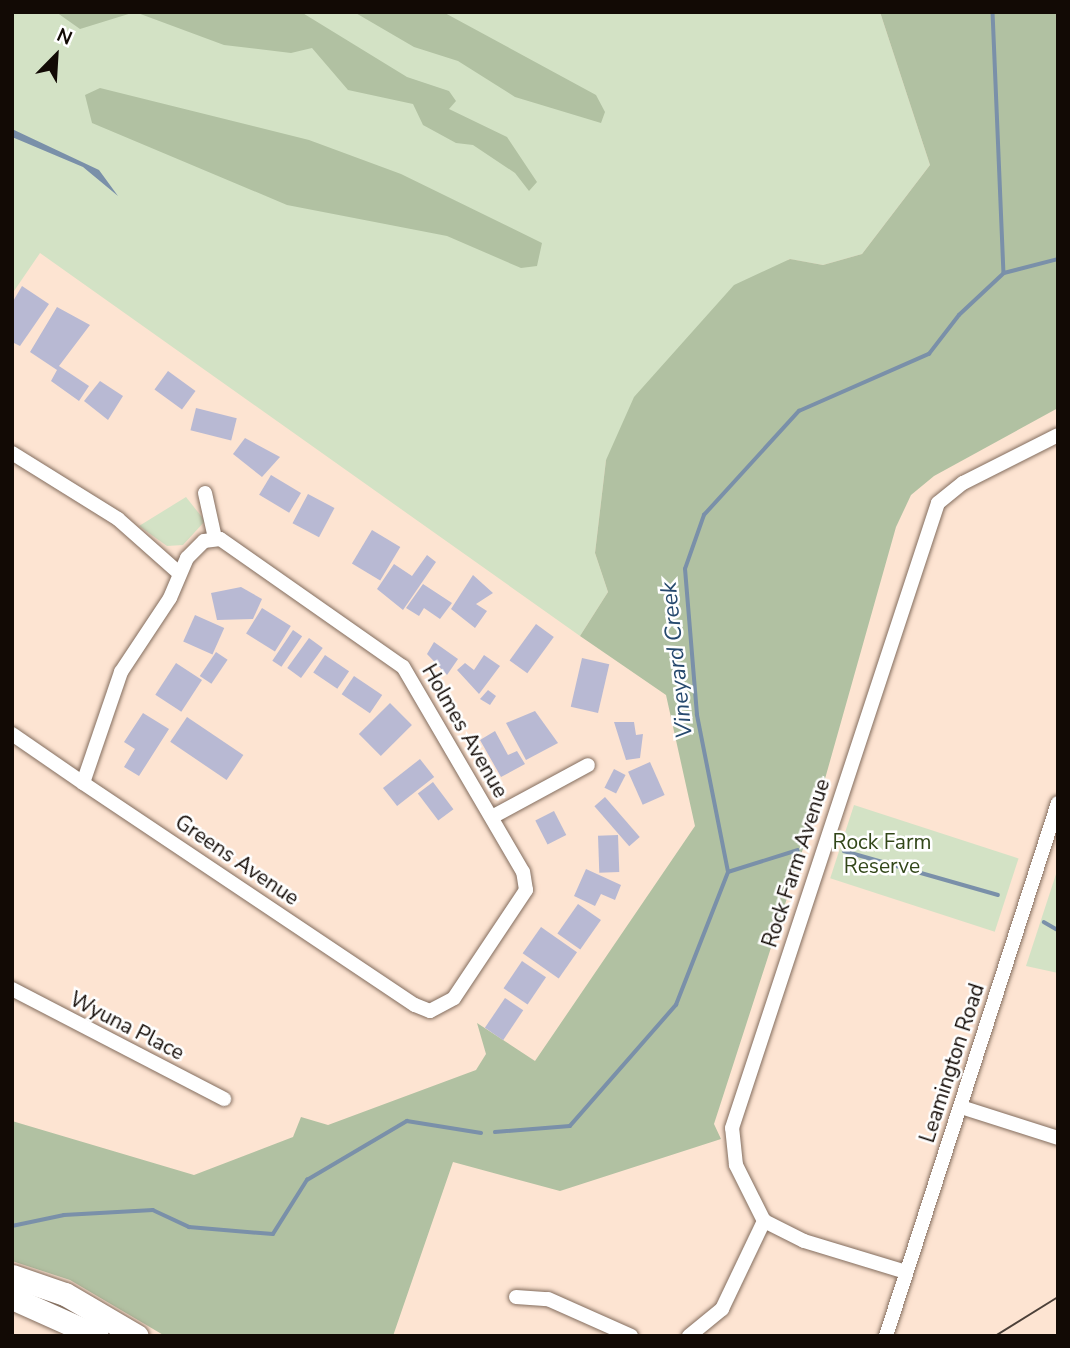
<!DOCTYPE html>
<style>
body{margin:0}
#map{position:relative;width:1070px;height:1348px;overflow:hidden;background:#fde4d2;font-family:"Nunito Sans",sans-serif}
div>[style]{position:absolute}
.green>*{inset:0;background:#d3e2c5;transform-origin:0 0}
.forest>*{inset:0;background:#b1c1a2}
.water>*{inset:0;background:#7a90a9}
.stream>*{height:3.5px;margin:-1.75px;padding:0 1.75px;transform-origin:1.75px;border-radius:1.75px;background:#7a90a9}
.building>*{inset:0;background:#b8b9d3;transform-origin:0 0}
.roads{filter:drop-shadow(0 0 2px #836d5e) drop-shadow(0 0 2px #836d5e)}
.street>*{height:14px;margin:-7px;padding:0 7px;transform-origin:7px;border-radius:7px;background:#fff}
.primary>*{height:23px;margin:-11.5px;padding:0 11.5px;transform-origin:11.5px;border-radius:11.5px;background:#fff}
.tram>*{height:2px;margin:-1px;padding:0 1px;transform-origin:1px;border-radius:1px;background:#4c4038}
span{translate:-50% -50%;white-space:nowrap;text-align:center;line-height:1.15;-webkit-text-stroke:5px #fff;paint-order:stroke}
.street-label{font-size:21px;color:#120a05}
.park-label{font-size:21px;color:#324719}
.water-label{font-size:23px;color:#26496e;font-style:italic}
.frame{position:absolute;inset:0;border:14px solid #120a05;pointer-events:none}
.north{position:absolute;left:21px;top:21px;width:70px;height:70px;-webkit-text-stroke:5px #fff;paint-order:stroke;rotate:24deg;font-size:19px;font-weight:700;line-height:28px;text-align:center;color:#120a05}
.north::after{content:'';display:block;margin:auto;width:24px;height:32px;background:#120a05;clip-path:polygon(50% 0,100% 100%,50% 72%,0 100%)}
</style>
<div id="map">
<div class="green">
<i style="clip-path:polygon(12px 12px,880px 12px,930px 165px,862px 254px,823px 265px,789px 259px,606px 460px,595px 553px,608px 592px,580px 636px,40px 253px,12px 294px)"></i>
<i style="clip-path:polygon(186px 497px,205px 521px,183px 545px,167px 546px,139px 526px)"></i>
<i style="left:854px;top:805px;width:173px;height:77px;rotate:18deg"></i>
<i style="clip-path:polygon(1058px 868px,1058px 973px,1026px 966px)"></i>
</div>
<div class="forest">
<i style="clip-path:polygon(56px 12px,301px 12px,407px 77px,449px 91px,456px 101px,449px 109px,507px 137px,537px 182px,529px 191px,515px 173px,473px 145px,456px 143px,423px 125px,413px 104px,348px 90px,312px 48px,291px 53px,224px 45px,135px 12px,80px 29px)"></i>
<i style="clip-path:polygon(354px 12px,443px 12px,596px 95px,605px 112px,601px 123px,515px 97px,458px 61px,414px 47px)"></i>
<i style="clip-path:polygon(880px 12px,1058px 12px,1058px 408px,934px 476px,911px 495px,896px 527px,821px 793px,714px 1124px,721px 1139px,560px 1191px,453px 1162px,393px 1336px,165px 1336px,70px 1280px,12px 1261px,12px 1121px,194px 1175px,293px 1137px,301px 1117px,328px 1125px,476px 1070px,486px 1054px,477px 1023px,535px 1061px,695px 826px,666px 695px,580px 636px,608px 592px,595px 553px,606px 460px,634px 397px,734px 285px,790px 259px,823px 265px,862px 254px,930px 165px)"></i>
<i style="clip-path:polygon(100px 88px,309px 140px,401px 174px,542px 243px,537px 266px,521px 268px,447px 236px,287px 205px,92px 123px,85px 95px)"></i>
</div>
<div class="water">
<i style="clip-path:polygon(12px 129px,99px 170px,118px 196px,83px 167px,12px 137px)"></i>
</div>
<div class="stream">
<i style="left:993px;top:12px;width:261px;rotate:87.6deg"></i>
<i style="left:844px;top:851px;width:160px;rotate:15.9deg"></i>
<i style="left:728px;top:872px;width:73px;rotate:-17.4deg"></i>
<i style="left:1044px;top:922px;width:16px;rotate:30deg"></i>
<i style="left:495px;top:1132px;width:75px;rotate:-4.6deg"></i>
<i style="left:570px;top:1126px;width:161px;rotate:-48.8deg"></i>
<i style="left:676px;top:1005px;width:143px;rotate:-68.6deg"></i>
<i style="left:728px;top:872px;width:160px;rotate:-101.2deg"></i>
<i style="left:697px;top:715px;width:146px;rotate:-94.7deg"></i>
<i style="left:685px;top:569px;width:57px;rotate:-70.6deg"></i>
<i style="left:704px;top:515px;width:141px;rotate:-47.6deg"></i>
<i style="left:799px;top:411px;width:142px;rotate:-23.7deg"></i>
<i style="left:929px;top:354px;width:49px;rotate:-52.4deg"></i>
<i style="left:959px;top:315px;width:62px;rotate:-43deg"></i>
<i style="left:1004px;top:273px;width:56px;rotate:-14.5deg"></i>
<i style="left:12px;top:1226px;width:53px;rotate:-11.9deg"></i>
<i style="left:64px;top:1215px;width:89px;rotate:-3.2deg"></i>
<i style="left:153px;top:1210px;width:40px;rotate:25deg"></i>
<i style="left:189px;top:1227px;width:84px;rotate:4.8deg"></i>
<i style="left:273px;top:1234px;width:64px;rotate:-57.8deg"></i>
<i style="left:307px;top:1180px;width:116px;rotate:-30.5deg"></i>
<i style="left:407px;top:1121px;width:75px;rotate:9.2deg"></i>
</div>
<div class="building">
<i style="clip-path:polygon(22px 286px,49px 304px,20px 346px,12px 342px,12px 303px)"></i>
<i style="clip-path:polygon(57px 307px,90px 325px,59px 366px,89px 386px,79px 401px,51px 381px,57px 370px,30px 352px)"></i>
<i style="left:168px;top:371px;width:34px;height:23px;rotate:36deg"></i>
<i style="clip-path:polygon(100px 381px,123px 396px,108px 420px,84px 401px)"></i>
<i style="left:196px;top:408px;width:42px;height:23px;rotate:14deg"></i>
<i style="clip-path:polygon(245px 438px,280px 457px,262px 477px,233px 454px)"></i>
<i style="left:271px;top:475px;width:35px;height:23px;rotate:31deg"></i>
<i style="left:308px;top:494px;width:30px;height:33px;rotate:28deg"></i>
<i style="left:372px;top:530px;width:33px;height:39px;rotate:31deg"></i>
<i style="clip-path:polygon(427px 555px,436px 562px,403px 610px,377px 589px,394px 564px,412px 576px)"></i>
<i style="clip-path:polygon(473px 575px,493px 593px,476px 604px,487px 611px,475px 628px,451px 609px)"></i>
<i style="clip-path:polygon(423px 584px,452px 603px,440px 619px,424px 608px,419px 616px,406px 608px)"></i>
<i style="clip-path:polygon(241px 587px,262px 599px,253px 619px,217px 620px,211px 593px)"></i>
<i style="left:262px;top:608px;width:34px;height:30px;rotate:32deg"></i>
<i style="left:195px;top:615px;width:32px;height:29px;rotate:24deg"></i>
<i style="left:536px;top:624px;width:22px;height:45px;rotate:36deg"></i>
<i style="left:293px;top:630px;width:11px;height:37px;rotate:34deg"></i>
<i style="left:309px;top:638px;width:17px;height:37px;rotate:36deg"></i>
<i style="clip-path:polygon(434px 642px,458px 659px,447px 675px,427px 654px)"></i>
<i style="left:216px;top:652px;width:14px;height:29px;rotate:34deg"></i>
<i style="left:325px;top:655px;width:29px;height:21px;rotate:34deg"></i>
<i style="clip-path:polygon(484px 655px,500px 666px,479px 694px,457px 670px,465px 663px,474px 670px)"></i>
<i style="left:582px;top:658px;width:28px;height:50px;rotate:13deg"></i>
<i style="left:176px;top:663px;width:31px;height:38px;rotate:33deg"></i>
<i style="left:354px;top:676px;width:34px;height:22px;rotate:34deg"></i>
<i style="clip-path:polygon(488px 690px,496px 696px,490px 705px,480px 699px)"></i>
<i style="left:390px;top:703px;width:31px;height:44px;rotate:45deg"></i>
<i style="clip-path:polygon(535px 711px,558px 743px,526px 760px,506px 723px)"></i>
<i style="clip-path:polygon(143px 713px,169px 729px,139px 776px,124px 767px,135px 749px,124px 742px)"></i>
<i style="left:187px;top:717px;width:68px;height:30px;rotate:34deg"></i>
<i style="clip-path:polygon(614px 722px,634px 722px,636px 735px,643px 734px,640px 758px,626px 760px)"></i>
<i style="clip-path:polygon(495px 731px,508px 755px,517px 751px,525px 764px,501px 777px,480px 740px)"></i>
<i style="left:420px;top:759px;width:23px;height:47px;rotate:52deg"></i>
<i style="left:650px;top:762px;width:36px;height:24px;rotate:66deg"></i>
<i style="left:614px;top:769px;width:13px;height:21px;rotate:27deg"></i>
<i style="left:433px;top:782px;width:34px;height:19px;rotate:53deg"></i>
<i style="left:605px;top:797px;width:53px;height:14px;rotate:49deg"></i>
<i style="left:554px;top:811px;width:27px;height:21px;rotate:63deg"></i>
<i style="left:618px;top:835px;width:37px;height:20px;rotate:88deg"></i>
<i style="clip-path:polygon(586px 869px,621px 885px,615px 900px,601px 894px,595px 906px,574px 896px)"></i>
<i style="left:578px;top:904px;width:28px;height:36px;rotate:35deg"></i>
<i style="left:541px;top:927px;width:44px;height:32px;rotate:35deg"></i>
<i style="left:522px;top:961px;width:29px;height:33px;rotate:34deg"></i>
<i style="left:505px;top:998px;width:22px;height:36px;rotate:34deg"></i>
</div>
<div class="roads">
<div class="street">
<i style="left:12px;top:453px;width:125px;rotate:31.9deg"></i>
<i style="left:118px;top:519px;width:81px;rotate:41.5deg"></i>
<i style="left:205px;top:493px;width:46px;rotate:77.5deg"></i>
<i style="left:12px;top:734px;width:86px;rotate:34.6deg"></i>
<i style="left:83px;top:783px;width:399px;rotate:33.8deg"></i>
<i style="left:415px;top:1005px;width:16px;rotate:22deg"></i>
<i style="left:430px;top:1011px;width:27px;rotate:-28deg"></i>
<i style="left:454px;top:998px;width:130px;rotate:-56.3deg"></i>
<i style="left:526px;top:890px;width:18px;rotate:-99deg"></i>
<i style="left:523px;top:872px;width:238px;rotate:-120.3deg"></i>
<i style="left:403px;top:667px;width:223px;rotate:-145deg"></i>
<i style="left:220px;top:539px;width:16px;rotate:173deg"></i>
<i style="left:204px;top:541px;width:24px;rotate:135deg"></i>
<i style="left:187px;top:558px;width:43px;rotate:113deg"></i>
<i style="left:170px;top:598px;width:89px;rotate:123.5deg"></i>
<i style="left:121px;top:672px;width:117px;rotate:108.9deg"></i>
<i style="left:492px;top:817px;width:109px;rotate:-28.4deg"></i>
<i style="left:12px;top:989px;width:239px;rotate:27.4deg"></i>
<i style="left:961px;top:1107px;width:102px;rotate:17.7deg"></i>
<i style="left:906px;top:1272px;width:107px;rotate:-163.1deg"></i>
<i style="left:804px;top:1241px;width:45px;rotate:-153.4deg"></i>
<i style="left:764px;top:1221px;width:63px;rotate:-116.6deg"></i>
<i style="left:736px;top:1165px;width:37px;rotate:-96deg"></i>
<i style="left:732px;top:1128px;width:658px;rotate:-71.76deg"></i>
<i style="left:938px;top:503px;width:32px;rotate:-39deg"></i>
<i style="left:963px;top:483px;width:106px;rotate:-26.8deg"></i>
<i style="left:516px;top:1297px;width:32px;rotate:4deg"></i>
<i style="left:548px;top:1299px;width:91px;rotate:24deg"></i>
<i style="left:689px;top:1336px;width:43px;rotate:-39.3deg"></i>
<i style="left:722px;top:1309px;width:98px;rotate:-64.5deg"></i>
<i style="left:886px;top:1336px;width:560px;rotate:-72.12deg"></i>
</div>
<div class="primary">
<i style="left:12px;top:1276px;width:56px;rotate:18.8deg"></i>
<i style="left:65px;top:1294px;width:83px;rotate:30.3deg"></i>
<i style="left:12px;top:1298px;width:93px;rotate:24.1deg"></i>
</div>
</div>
<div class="tram">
<i style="left:995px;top:1336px;width:74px;rotate:-31.8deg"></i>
</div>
<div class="street-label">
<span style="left:465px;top:731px;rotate:60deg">Holmes Avenue</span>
<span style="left:237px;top:860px;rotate:34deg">Greens Avenue</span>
<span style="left:796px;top:863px;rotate:-72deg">Rock Farm Avenue</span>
<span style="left:127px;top:1026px;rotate:27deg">Wyuna Place</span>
<span style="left:952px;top:1063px;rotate:-72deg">Leamington Road</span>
</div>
<div class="park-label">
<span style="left:882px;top:854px">Rock Farm<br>Reserve</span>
</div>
<div class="water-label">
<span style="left:677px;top:660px;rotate:-96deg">Vineyard Creek</span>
</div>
<div class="frame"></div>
<div class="north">N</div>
</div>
